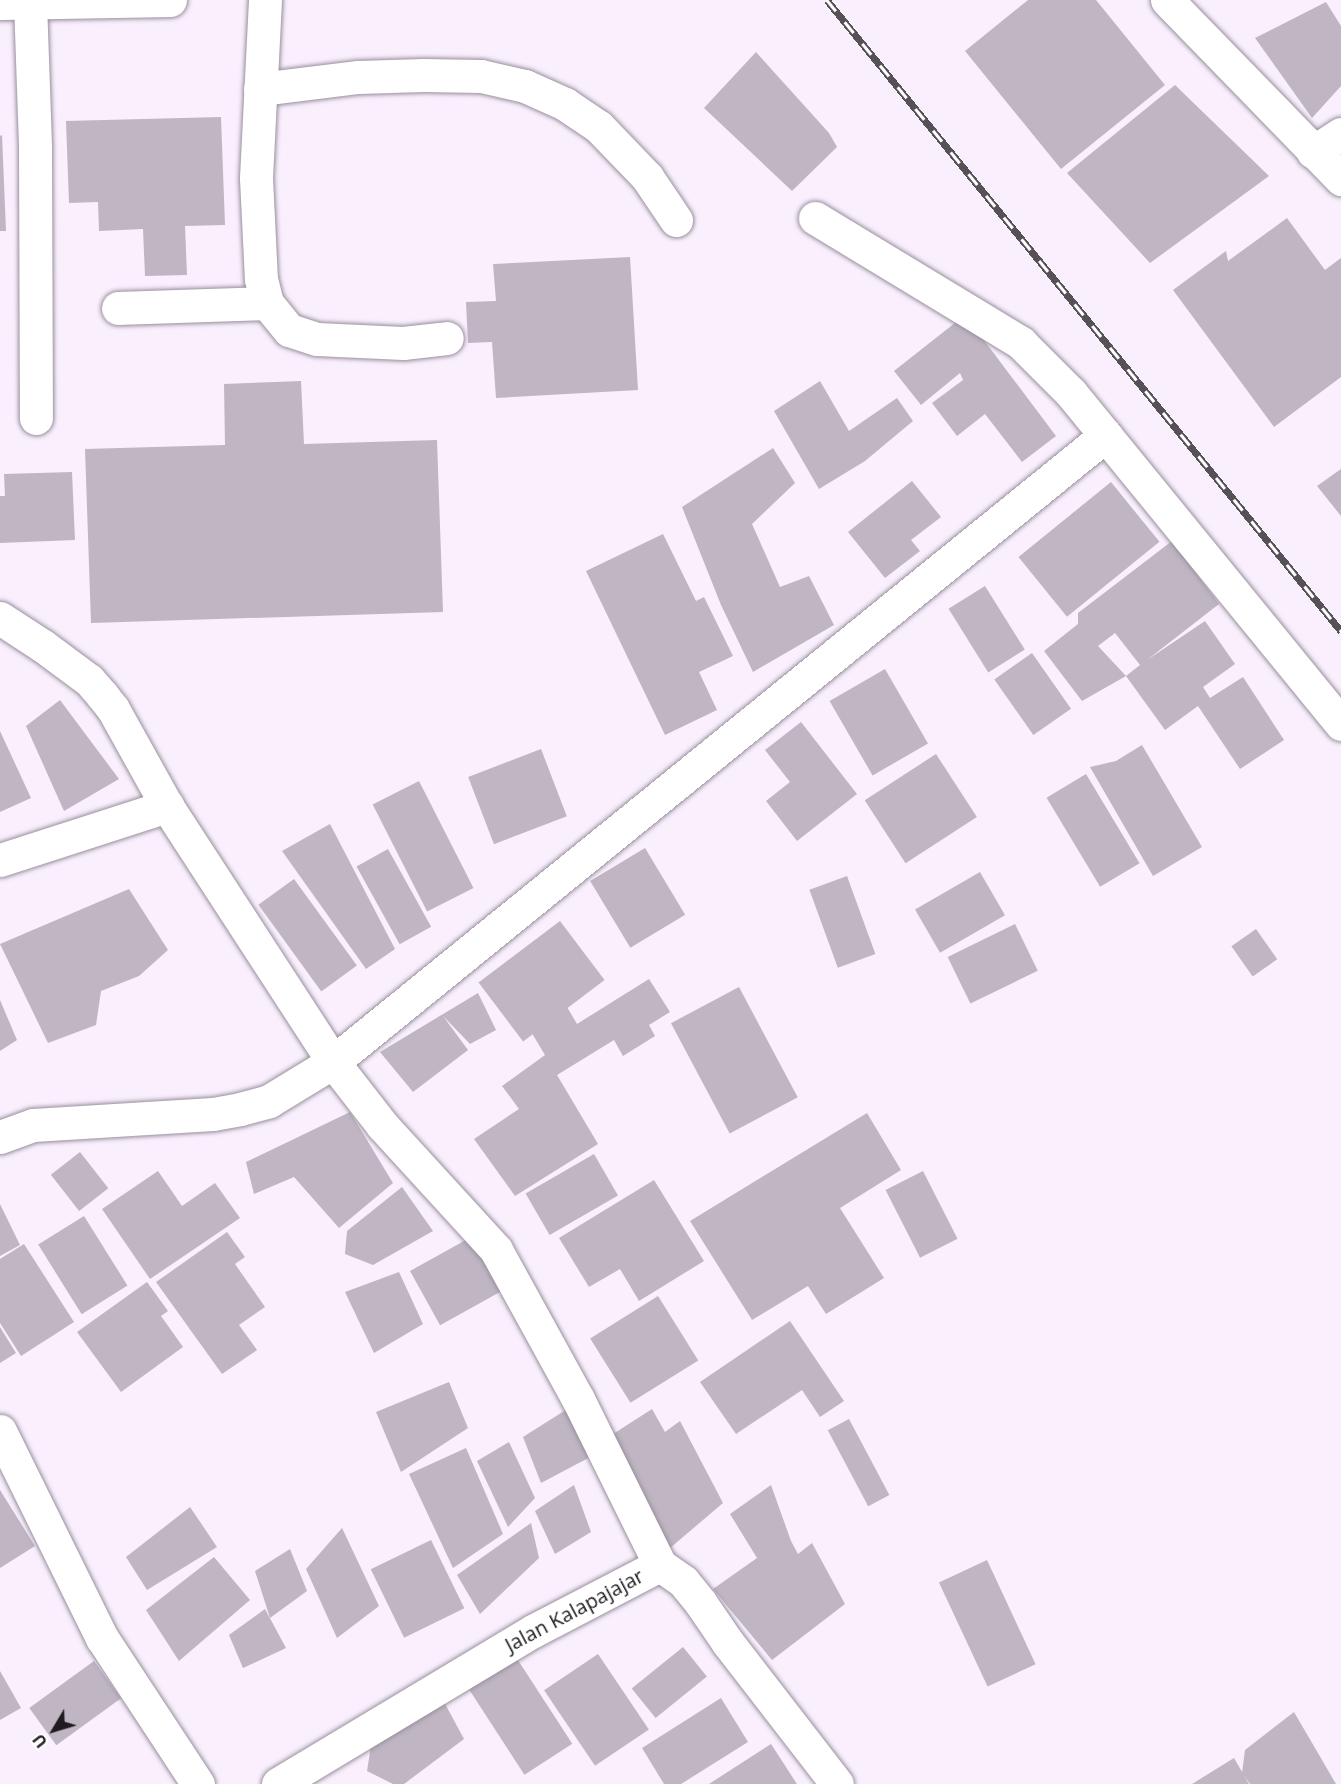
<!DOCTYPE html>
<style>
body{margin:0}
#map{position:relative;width:1341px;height:1784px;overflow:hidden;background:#f9effd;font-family:"Open Sans",sans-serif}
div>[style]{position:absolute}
.building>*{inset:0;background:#bfb5c3;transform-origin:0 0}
.roads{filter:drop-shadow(0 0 2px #998f9d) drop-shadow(0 0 2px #998f9d)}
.minor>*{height:33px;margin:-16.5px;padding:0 16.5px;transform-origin:16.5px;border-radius:16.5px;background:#fff}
.rail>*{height:7px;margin-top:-3.5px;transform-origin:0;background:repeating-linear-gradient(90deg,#fff 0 14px,#565057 0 28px);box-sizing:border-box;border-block:2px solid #565057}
span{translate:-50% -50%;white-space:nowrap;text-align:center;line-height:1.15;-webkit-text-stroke:6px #fff;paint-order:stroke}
.street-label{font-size:20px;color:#1f1b20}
.north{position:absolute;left:24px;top:1700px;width:60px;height:60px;-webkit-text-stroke:4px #fff;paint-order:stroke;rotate:232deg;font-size:16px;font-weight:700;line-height:24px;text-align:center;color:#1f1b20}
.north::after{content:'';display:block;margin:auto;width:21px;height:27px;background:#1f1b20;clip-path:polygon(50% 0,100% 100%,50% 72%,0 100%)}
</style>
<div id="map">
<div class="building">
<i style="clip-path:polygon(1028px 0,1096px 0,1165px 85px,1061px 169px,965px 51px)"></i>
<i style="clip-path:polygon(1326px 2px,1341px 26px,1341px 86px,1312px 118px,1255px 38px)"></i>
<i style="clip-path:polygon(756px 52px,829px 133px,837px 147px,792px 191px,704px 108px)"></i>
<i style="clip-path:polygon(1175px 85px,1269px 176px,1150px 263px,1067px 173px)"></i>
<i style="clip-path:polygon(221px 117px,225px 225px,185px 226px,187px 275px,145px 276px,143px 229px,99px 231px,98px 202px,69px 203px,66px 121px)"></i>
<i style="clip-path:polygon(2px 135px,6px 231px,0 231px,0 136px)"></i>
<i style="clip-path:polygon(1287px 218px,1325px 270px,1341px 258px,1341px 377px,1274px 427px,1173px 290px,1226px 251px,1228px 261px)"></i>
<i style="clip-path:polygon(630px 257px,638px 390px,496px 398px,492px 342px,468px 343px,466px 302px,496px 301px,493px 264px)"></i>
<i style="clip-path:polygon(965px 315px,1056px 436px,1022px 462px,985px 414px,957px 436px,932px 403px,963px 380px,960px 373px,921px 405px,894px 371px)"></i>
<i style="clip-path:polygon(301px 381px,304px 444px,437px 440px,443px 612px,91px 623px,85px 449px,225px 445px,224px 384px)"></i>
<i style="clip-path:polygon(820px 381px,849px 431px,897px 398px,913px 421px,865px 461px,819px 489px,774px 411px)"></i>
<i style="clip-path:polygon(773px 448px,795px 483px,752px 524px,780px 587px,809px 576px,834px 625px,753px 672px,721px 605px,682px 507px)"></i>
<i style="clip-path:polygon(1341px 469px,1341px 516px,1317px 486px)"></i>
<i style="clip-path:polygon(72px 472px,75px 540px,0 543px,0 496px,5px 496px,4px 474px)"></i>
<i style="clip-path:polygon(912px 481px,941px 517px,911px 540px,920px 551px,885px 578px,848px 532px)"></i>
<i style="left:1111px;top:482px;width:77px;height:119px;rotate:51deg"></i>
<i style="clip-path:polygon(663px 534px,696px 601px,704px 597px,733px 656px,699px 672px,717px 710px,665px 735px,586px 571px)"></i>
<i style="clip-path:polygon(evenodd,1172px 541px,1219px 604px,1147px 660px,1205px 621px,1235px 664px,1203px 687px,1210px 698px,1243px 677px,1284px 740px,1240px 769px,1198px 706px,1165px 730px,1126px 676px,1082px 701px,1044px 651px,1078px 624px,1078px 613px,1172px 541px,1115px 633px,1140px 665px,1126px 676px,1098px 646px,1115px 633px)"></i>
<i style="left:985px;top:586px;width:75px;height:43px;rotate:58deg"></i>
<i style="left:1032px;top:653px;width:68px;height:46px;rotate:55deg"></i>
<i style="left:885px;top:669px;width:86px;height:64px;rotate:60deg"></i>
<i style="clip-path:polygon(60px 700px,119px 779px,64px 811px,26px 726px)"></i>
<i style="clip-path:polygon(801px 722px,857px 794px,797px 841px,766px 801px,790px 782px,765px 750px)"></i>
<i style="clip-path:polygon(0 731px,31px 798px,0 812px)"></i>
<i style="clip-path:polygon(1142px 745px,1202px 847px,1153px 876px,1090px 767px,1116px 761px)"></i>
<i style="left:541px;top:749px;width:72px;height:78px;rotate:69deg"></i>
<i style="left:936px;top:754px;width:75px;height:85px;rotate:57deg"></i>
<i style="left:1086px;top:774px;width:104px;height:46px;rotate:59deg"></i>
<i style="left:419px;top:781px;width:120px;height:52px;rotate:63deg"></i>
<i style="clip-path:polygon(330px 824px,395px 949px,366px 969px,282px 851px)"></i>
<i style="left:645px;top:848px;width:78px;height:64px;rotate:59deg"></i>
<i style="left:388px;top:849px;width:89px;height:36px;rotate:61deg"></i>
<i style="left:980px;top:872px;width:50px;height:75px;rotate:60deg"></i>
<i style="left:847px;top:876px;width:83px;height:40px;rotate:70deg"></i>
<i style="left:294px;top:879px;width:107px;height:44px;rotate:54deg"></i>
<i style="clip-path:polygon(129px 889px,168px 950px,139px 976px,101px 991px,96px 1025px,48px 1043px,0 944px)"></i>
<i style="left:560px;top:921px;width:74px;height:102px;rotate:53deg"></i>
<i style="left:1015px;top:924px;width:52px;height:75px;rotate:64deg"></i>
<i style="left:1256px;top:929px;width:37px;height:30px;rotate:55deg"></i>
<i style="clip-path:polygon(649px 979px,670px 1012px,649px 1025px,655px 1036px,623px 1056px,614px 1040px,557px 1075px,598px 1144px,515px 1196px,474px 1139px,519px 1109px,502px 1086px,545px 1055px,530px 1030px,567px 1007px,577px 1024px)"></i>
<i style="left:739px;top:987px;width:125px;height:77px;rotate:62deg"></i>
<i style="clip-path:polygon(478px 993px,496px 1030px,470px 1044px,443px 1016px,468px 1050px,413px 1092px,380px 1052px)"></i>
<i style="clip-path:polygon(0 1000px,17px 1040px,0 1051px)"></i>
<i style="clip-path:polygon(350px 1112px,393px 1183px,339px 1228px,294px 1177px,254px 1194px,246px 1162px)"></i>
<i style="clip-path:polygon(867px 1113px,901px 1170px,840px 1208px,884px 1278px,826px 1314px,808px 1286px,752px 1320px,690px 1221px)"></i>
<i style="left:80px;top:1152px;width:46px;height:37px;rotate:52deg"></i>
<i style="left:594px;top:1154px;width:48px;height:79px;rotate:60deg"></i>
<i style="clip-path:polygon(158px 1171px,182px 1206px,215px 1183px,240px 1218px,150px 1279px,102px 1209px)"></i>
<i style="left:923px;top:1171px;width:76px;height:42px;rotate:63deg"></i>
<i style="clip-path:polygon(654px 1180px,704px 1261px,639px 1301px,620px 1269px,589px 1287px,559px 1238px)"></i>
<i style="clip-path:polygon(402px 1187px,433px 1231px,373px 1265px,345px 1254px,347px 1231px)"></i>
<i style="clip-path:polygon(0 1204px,20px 1245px,0 1256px)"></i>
<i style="left:84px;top:1216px;width:82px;height:54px;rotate:58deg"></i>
<i style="clip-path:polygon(227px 1232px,245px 1257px,235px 1264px,265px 1307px,239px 1325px,257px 1350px,222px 1374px,156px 1282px)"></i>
<i style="left:473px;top:1236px;width:62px;height:72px;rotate:61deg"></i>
<i style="clip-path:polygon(24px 1244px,74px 1322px,21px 1356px,0 1323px,0 1259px)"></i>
<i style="clip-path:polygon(399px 1272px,423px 1324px,374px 1353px,345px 1292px)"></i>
<i style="clip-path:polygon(147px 1282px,168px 1311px,161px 1316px,183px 1347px,121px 1392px,77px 1332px)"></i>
<i style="left:658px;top:1296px;width:76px;height:80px;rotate:58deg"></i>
<i style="clip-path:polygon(790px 1321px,844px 1401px,820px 1417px,802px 1390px,736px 1434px,700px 1382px)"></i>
<i style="clip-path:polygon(0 1327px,16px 1353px,0 1363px)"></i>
<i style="clip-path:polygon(449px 1382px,468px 1428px,401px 1472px,376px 1412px)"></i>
<i style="clip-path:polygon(572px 1406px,594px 1455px,541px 1483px,523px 1437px)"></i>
<i style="clip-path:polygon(652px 1409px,665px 1432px,680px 1421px,723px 1503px,663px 1554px,610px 1436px)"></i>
<i style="left:849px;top:1419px;width:86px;height:24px;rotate:62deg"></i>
<i style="clip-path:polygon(509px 1442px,535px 1498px,508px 1527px,477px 1461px)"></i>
<i style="clip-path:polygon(466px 1448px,503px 1534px,453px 1568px,409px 1474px)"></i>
<i style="clip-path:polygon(574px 1485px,591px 1532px,555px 1554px,535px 1511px)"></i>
<i style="clip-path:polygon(771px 1485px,791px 1541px,798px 1554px,812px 1543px,845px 1604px,772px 1660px,713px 1589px,757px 1558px,730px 1514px)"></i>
<i style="clip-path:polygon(0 1490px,35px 1546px,0 1568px)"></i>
<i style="clip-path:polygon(190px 1507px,217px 1547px,147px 1590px,126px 1557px)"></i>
<i style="clip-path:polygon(531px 1523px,539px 1558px,480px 1614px,457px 1575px)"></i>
<i style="clip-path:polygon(342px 1528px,379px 1606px,337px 1638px,306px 1569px)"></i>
<i style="left:431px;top:1540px;width:76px;height:67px;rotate:64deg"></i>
<i style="clip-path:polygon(290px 1549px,307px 1591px,270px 1618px,255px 1571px)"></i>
<i style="clip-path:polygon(214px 1557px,250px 1600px,179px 1661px,146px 1610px)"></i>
<i style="left:987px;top:1560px;width:115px;height:53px;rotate:65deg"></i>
<i style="clip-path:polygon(265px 1609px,286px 1648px,243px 1668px,229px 1635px)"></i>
<i style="left:683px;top:1647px;width:38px;height:66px;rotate:51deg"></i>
<i style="left:514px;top:1654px;width:107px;height:57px;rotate:57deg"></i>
<i style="left:598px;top:1654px;width:91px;height:65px;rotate:56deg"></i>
<i style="left:94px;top:1661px;width:46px;height:80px;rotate:54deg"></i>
<i style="clip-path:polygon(0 1671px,21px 1708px,0 1720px)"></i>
<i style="clip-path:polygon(721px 1698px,748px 1742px,681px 1784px,664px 1784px,642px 1748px)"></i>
<i style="clip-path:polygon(443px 1700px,464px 1739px,404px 1784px,393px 1784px,367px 1771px,372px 1739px)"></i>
<i style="clip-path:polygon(1294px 1712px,1336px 1784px,1250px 1784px,1242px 1773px,1245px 1750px)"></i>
<i style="clip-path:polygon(771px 1744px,797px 1784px,709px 1784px)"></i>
<i style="clip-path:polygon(1234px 1758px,1249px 1784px,1192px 1784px)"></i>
</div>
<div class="roads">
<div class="minor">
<i style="left:265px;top:0;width:178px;rotate:92.9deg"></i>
<i style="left:256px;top:178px;width:101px;rotate:87.2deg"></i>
<i style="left:261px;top:279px;width:25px;rotate:76deg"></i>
<i style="left:267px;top:303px;width:35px;rotate:51deg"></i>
<i style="left:289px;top:330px;width:29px;rotate:18deg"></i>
<i style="left:317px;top:339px;width:86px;rotate:2.7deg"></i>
<i style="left:403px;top:343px;width:44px;rotate:-6.5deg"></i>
<i style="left:1167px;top:0;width:250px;rotate:45.8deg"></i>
<i style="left:30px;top:2px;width:146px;rotate:88deg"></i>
<i style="left:35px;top:148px;width:270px;rotate:89.8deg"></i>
<i style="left:0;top:3px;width:170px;rotate:-1deg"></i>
<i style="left:260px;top:89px;width:99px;rotate:-7deg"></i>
<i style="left:358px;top:77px;width:65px;rotate:-1.8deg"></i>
<i style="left:423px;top:75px;width:58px;rotate:1deg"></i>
<i style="left:481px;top:76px;width:45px;rotate:12.8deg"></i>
<i style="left:525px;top:86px;width:44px;rotate:24.2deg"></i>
<i style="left:565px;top:104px;width:40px;rotate:34deg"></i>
<i style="left:598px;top:126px;width:71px;rotate:46.1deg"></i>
<i style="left:647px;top:177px;width:52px;rotate:56deg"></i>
<i style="left:1313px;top:152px;width:33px;rotate:-33deg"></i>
<i style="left:815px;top:218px;width:241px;rotate:31.2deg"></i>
<i style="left:1021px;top:343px;width:71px;rotate:45deg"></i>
<i style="left:1071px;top:393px;width:427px;rotate:50.8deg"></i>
<i style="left:118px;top:308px;width:149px;rotate:-1.9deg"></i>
<i style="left:0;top:618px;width:51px;rotate:33.1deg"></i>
<i style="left:43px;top:646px;width:57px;rotate:36.5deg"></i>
<i style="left:89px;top:680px;width:20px;rotate:49deg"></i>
<i style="left:102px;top:695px;width:18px;rotate:52deg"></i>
<i style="left:113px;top:709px;width:111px;rotate:60.9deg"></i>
<i style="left:167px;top:806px;width:305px;rotate:57deg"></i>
<i style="left:333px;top:1062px;width:80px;rotate:52.1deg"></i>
<i style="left:382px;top:1125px;width:169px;rotate:47.6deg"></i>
<i style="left:496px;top:1250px;width:170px;rotate:61.2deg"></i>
<i style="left:578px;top:1399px;width:185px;rotate:63.7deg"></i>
<i style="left:0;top:860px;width:176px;rotate:-17.9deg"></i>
<i style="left:0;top:1137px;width:35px;rotate:-20deg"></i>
<i style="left:33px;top:1125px;width:180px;rotate:-3.5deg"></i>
<i style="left:213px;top:1114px;width:27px;rotate:-10deg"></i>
<i style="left:240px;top:1109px;width:30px;rotate:-15deg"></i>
<i style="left:269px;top:1101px;width:75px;rotate:-31.4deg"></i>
<i style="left:333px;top:1062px;width:995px;rotate:-39.05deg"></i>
<i style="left:0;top:1431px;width:231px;rotate:63.8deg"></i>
<i style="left:102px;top:1638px;width:175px;rotate:56.7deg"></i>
<i style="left:278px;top:1784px;width:297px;rotate:-31deg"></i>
<i style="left:533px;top:1631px;width:143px;rotate:-27.5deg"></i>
<i style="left:660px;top:1565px;width:28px;rotate:35deg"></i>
<i style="left:683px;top:1581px;width:27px;rotate:51deg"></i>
<i style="left:700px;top:1602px;width:50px;rotate:55.7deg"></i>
<i style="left:728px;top:1643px;width:178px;rotate:52.3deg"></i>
</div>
</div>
<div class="rail">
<i style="left:827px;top:0;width:814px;rotate:50.83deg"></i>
</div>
<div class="street-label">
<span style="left:574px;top:1610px;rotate:-28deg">Jalan Kalapajajar</span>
</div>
<div class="north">U</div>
</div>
